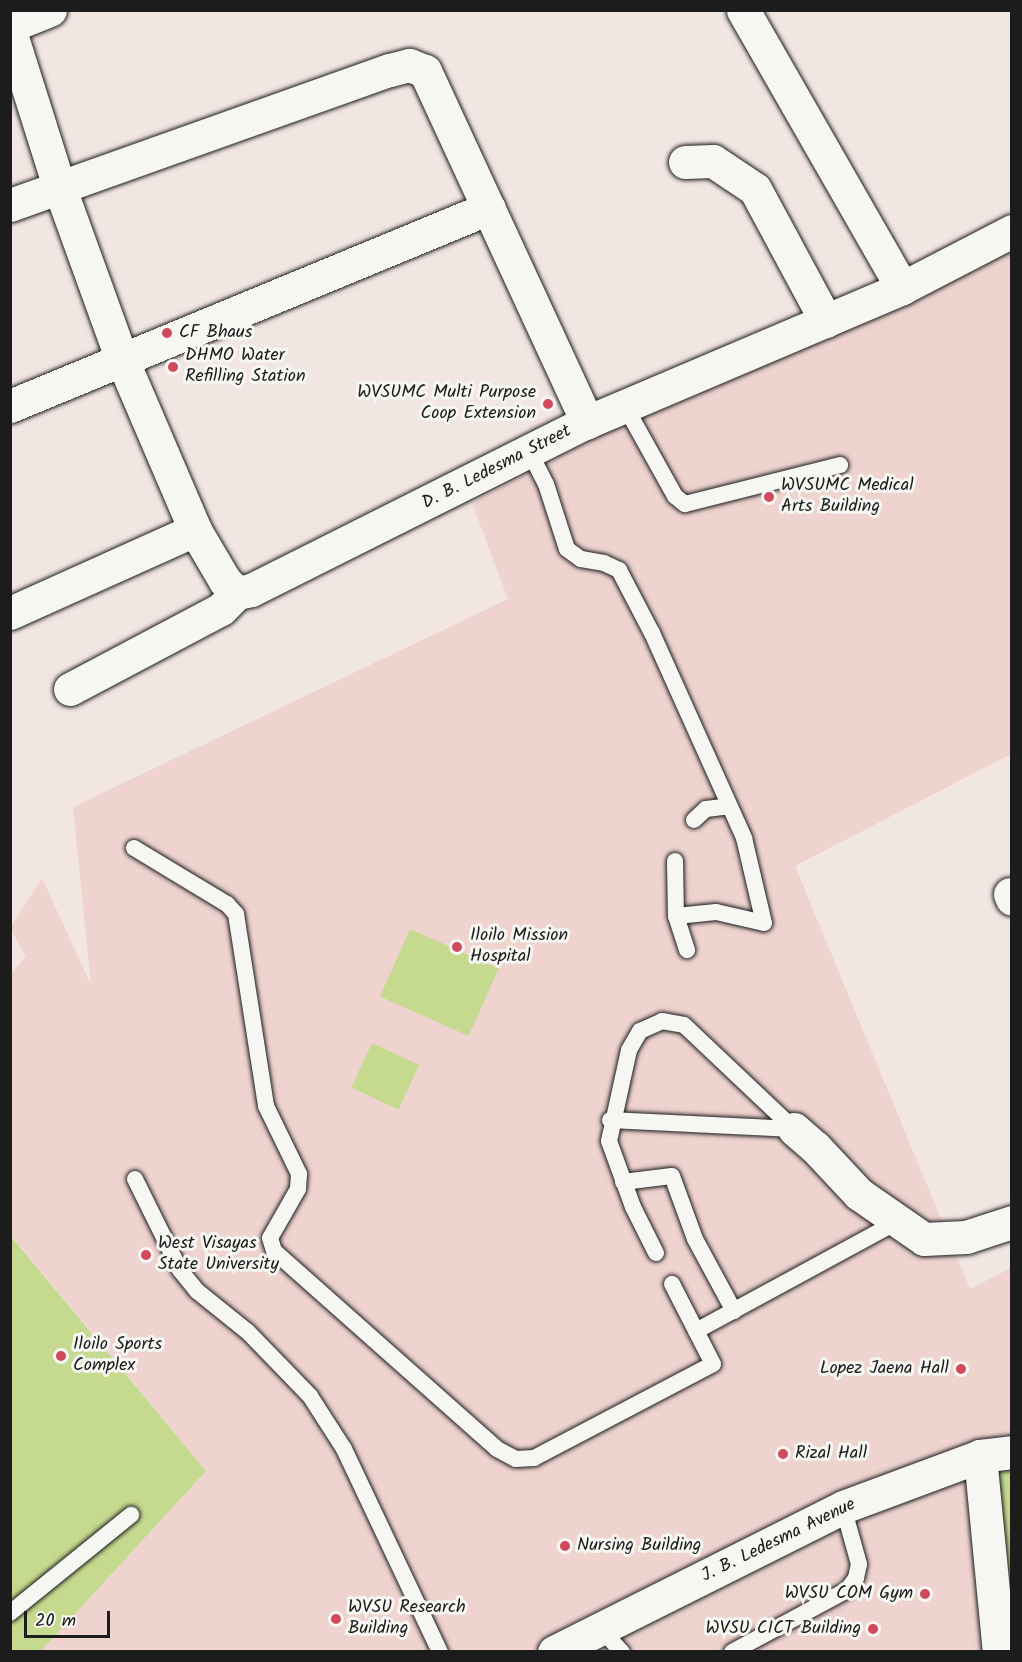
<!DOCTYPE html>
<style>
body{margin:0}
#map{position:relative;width:1022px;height:1662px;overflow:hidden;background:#f2e6e2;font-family:Kalam,sans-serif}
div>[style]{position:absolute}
.built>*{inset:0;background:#eed3cf}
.green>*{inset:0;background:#c6da8f;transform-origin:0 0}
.roads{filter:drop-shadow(0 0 2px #1c1c1c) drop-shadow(0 0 2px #1c1c1c)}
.service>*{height:16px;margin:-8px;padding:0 8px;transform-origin:8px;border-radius:8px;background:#f6f6f2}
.minor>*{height:33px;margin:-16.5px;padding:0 16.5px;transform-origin:16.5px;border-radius:16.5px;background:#f6f6f2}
.tertiary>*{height:33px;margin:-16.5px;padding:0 16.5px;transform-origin:16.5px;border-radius:16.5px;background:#f6f6f2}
.dots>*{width:16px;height:16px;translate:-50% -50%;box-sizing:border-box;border:3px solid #f6f6f2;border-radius:50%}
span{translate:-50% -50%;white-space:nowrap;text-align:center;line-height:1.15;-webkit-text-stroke:6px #f6f6f2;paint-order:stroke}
.poi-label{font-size:18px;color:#1c1c1c}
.left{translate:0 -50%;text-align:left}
.right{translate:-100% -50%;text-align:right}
.street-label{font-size:18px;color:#1c1c1c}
.frame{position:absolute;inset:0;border:12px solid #1c1c1c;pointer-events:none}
.scale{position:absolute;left:24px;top:1611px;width:86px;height:27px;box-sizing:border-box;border:3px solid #1c1c1c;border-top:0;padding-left:8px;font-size:18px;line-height:21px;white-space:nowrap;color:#1c1c1c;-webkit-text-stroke:4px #f6f6f2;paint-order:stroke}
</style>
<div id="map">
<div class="built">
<i style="clip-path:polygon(1011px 235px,1011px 754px,795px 866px,970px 1289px,1011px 1268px,1011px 1651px,41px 1651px,206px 1471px,11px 1235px,11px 973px,26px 957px,10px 928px,42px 878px,91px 985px,73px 807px,508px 599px,472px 503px,617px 426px)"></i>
</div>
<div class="green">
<i style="left:410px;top:929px;width:97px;height:74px;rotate:24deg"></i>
<i style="left:372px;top:1043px;width:52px;height:49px;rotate:25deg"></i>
<i style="clip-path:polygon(10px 1235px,206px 1471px,41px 1651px,11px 1651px)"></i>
<i style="clip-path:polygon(1011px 1466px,1011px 1651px,992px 1468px)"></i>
</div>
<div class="roads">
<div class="service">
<i style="left:626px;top:408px;width:101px;rotate:60.9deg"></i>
<i style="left:675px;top:496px;width:13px;rotate:39deg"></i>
<i style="left:685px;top:504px;width:160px;rotate:-14.1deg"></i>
<i style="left:529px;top:451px;width:37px;rotate:63deg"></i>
<i style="left:546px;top:484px;width:68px;rotate:72.1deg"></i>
<i style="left:567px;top:549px;width:17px;rotate:36deg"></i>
<i style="left:581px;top:559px;width:23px;rotate:10deg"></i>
<i style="left:604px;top:563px;width:17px;rotate:25deg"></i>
<i style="left:619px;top:570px;width:71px;rotate:62.4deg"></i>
<i style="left:652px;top:633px;width:225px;rotate:65.8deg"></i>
<i style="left:744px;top:838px;width:87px;rotate:76.8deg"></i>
<i style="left:764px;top:923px;width:49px;rotate:-167.1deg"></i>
<i style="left:716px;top:912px;width:40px;rotate:174.3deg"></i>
<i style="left:694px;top:820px;width:16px;rotate:-43deg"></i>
<i style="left:706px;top:809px;width:23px;rotate:-7deg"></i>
<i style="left:134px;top:848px;width:109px;rotate:31.1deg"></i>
<i style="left:227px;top:904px;width:13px;rotate:48deg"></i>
<i style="left:236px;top:914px;width:194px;rotate:81.1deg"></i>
<i style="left:266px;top:1106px;width:76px;rotate:64.1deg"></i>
<i style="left:299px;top:1174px;width:15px;rotate:94deg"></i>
<i style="left:298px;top:1189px;width:56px;rotate:119.7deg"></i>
<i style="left:270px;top:1238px;width:14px;rotate:73deg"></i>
<i style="left:274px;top:1251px;width:298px;rotate:41.6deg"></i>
<i style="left:497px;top:1449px;width:21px;rotate:28deg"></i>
<i style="left:516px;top:1459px;width:18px;rotate:-3deg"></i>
<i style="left:534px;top:1458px;width:202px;rotate:-27.7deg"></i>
<i style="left:713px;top:1364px;width:90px;rotate:-117.1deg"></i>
<i style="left:675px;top:861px;width:55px;rotate:89deg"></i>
<i style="left:676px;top:916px;width:36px;rotate:72deg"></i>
<i style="left:610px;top:1120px;width:184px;rotate:2.8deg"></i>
<i style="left:135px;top:1179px;width:102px;rotate:63.7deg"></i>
<i style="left:180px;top:1270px;width:27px;rotate:51deg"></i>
<i style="left:197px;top:1291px;width:65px;rotate:38.8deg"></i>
<i style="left:248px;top:1332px;width:89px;rotate:45.9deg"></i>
<i style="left:310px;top:1396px;width:63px;rotate:57.3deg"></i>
<i style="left:344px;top:1449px;width:225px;rotate:64.7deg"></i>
<i style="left:623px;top:1182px;width:49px;rotate:-7deg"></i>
<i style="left:672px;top:1176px;width:67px;rotate:69.9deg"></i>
<i style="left:695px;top:1239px;width:82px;rotate:61.6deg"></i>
<i style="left:656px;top:1253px;width:51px;rotate:-116.6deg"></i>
<i style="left:633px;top:1207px;width:70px;rotate:-110deg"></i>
<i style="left:609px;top:1141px;width:93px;rotate:-77.6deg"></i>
<i style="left:629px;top:1050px;width:22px;rotate:-60deg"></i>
<i style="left:640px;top:1031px;width:24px;rotate:-24deg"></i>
<i style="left:662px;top:1021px;width:22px;rotate:10deg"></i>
<i style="left:684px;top:1025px;width:151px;rotate:43.4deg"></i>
<i style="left:696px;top:1331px;width:231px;rotate:-28.5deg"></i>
<i style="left:10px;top:1613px;width:156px;rotate:-39deg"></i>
<i style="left:602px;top:1630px;width:30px;rotate:48deg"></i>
<i style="left:732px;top:1652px;width:131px;rotate:-28.3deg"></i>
<i style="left:847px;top:1590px;width:15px;rotate:-53deg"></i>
<i style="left:856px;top:1578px;width:14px;rotate:-78deg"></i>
<i style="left:859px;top:1564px;width:59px;rotate:-105.7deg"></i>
</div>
<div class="minor">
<i style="left:743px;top:10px;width:320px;rotate:60.2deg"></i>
<i style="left:10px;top:26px;width:43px;rotate:-21.8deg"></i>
<i style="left:10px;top:31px;width:163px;rotate:72.5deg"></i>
<i style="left:59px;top:186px;width:182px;rotate:70.1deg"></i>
<i style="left:121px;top:357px;width:188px;rotate:66.8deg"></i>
<i style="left:685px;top:162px;width:28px;rotate:-2deg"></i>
<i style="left:713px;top:161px;width:50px;rotate:33.7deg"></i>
<i style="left:755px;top:189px;width:150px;rotate:61.7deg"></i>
<i style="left:10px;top:205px;width:403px;rotate:-19.6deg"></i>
<i style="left:390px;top:70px;width:20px;rotate:-15deg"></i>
<i style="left:409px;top:65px;width:17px;rotate:21deg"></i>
<i style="left:425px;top:71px;width:387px;rotate:65.2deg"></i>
<i style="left:10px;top:406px;width:518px;rotate:-22.46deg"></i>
<i style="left:70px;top:689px;width:171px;rotate:-27.9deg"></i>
<i style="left:221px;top:609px;width:23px;rotate:-45deg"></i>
<i style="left:1010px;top:894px;width:5px;rotate:68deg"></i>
<i style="left:794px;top:1129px;width:28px;rotate:41deg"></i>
<i style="left:815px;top:1147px;width:64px;rotate:46.9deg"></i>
<i style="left:859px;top:1194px;width:79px;rotate:34.7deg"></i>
<i style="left:924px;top:1239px;width:42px;rotate:-2.7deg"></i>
<i style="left:966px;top:1237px;width:48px;rotate:-18.1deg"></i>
<i style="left:980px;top:1456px;width:197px;rotate:84.5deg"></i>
<i style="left:554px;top:1652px;width:323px;rotate:-26.6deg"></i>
<i style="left:843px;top:1507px;width:146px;rotate:-20.4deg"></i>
<i style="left:980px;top:1456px;width:32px;rotate:-7deg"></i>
</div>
<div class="tertiary">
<i style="left:10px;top:613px;width:203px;rotate:-24.2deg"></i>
<i style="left:195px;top:530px;width:59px;rotate:59.5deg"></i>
<i style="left:225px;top:581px;width:17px;rotate:45deg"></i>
<i style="left:237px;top:593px;width:14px;rotate:-12deg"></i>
<i style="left:251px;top:590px;width:376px;rotate:-26.6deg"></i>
<i style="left:587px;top:422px;width:342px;rotate:-23deg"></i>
<i style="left:902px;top:288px;width:124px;rotate:-27.4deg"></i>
</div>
</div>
<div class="dots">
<i style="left:167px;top:333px;background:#d1495b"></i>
<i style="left:173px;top:367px;background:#d1495b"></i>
<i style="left:548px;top:404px;background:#d1495b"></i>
<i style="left:769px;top:497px;background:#d1495b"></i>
<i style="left:457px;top:947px;background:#d1495b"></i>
<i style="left:146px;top:1255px;background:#d1495b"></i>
<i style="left:61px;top:1356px;background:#d1495b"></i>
<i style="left:961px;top:1369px;background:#d1495b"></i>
<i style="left:783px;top:1454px;background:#d1495b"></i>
<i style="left:565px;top:1546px;background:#d1495b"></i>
<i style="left:925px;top:1594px;background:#d1495b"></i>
<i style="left:336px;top:1619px;background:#d1495b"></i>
<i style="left:873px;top:1629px;background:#d1495b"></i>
</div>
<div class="poi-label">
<span class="left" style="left:179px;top:333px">CF Bhaus</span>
<span class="left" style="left:185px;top:367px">DHMO Water<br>Refilling Station</span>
<span class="right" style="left:536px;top:404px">WVSUMC Multi Purpose<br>Coop Extension</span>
<span class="left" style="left:781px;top:497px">WVSUMC Medical<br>Arts Building</span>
<span class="left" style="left:470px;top:947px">Iloilo Mission<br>Hospital</span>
<span class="left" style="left:158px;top:1255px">West Visayas<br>State University</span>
<span class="left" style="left:73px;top:1356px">Iloilo Sports<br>Complex</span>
<span class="right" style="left:949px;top:1369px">Lopez Jaena Hall</span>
<span class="left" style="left:795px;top:1454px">Rizal Hall</span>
<span class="left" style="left:577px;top:1546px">Nursing Building</span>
<span class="right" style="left:913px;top:1594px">WVSU COM Gym</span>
<span class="left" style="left:348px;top:1619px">WVSU Research<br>Building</span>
<span class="right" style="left:861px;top:1629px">WVSU CICT Building</span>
</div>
<div class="street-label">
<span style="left:497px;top:468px;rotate:-27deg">D. B. Ledesma Street</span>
<span style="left:779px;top:1541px;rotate:-26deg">J. B. Ledesma Avenue</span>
</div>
<div class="frame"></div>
<div class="scale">20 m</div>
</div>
